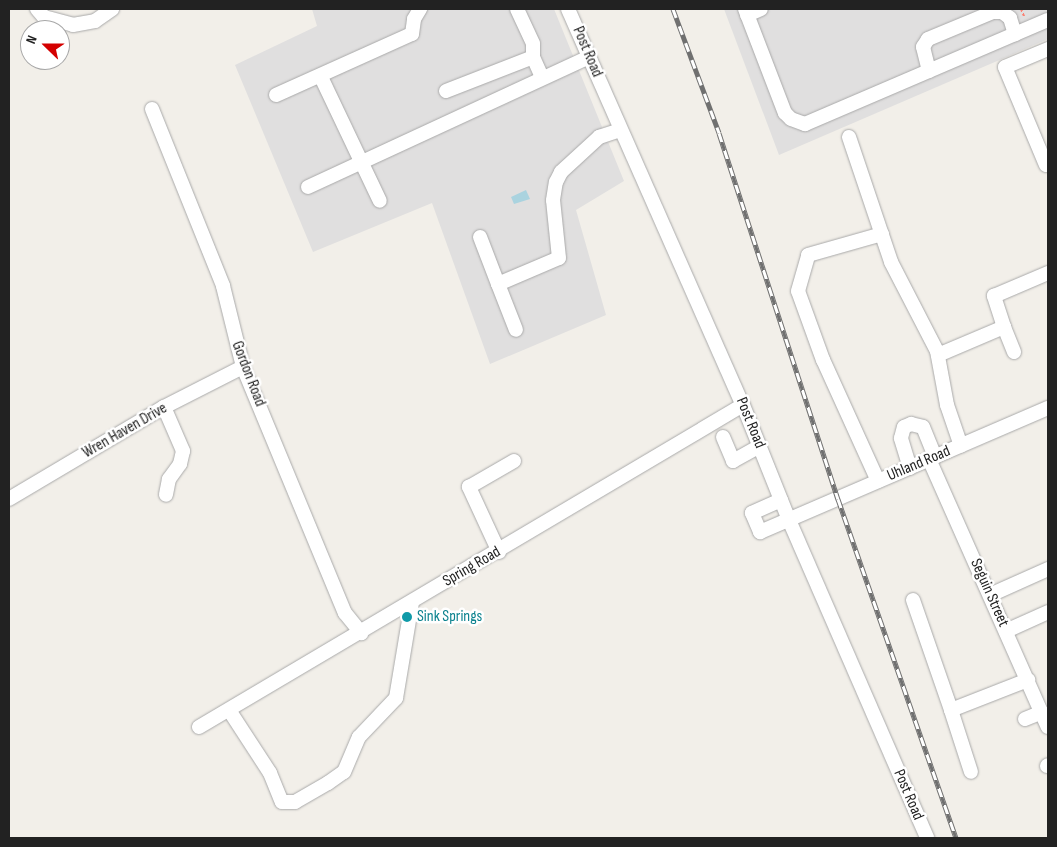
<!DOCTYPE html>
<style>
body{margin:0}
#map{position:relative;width:1057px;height:847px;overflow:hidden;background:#f2efe9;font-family:"Sofia Sans Condensed",sans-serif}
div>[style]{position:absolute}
.residential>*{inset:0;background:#e0dfdf}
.water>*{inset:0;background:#aad3df}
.path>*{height:2px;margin-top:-1px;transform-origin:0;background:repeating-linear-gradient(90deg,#fa8072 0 2.5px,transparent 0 5px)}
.roads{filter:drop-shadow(0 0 1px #a9a9a9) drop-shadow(0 0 1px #a9a9a9)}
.minor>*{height:14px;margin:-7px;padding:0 7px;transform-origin:7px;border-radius:7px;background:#fff}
.rail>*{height:5px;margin-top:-2.5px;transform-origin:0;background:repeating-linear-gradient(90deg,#fff 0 9px,#707070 0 18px);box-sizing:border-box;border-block:1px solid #707070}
.dots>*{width:14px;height:14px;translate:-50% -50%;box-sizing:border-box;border:2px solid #fff;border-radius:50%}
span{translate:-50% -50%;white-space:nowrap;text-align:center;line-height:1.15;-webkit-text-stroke:5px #fff;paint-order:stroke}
.street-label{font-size:16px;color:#222}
.culture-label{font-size:16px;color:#0d838f}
.left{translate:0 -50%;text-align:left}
.frame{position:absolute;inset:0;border:10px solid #222;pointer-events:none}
.north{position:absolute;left:20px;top:20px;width:50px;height:50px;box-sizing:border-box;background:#fff;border:1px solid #a7a7a7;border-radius:50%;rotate:292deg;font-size:14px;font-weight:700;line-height:20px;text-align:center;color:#222}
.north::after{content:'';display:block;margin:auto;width:18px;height:22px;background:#d40000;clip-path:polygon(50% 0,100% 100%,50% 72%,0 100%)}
</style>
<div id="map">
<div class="residential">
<i style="clip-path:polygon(312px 9px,554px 9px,624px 181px,576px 210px,606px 315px,490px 364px,432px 203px,313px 252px,235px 65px,317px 26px)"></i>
<i style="clip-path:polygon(724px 9px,1048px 9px,1048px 39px,779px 155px)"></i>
</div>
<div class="water">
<i style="clip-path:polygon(526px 190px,530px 199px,514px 204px,511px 197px)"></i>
</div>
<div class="path">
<i style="left:1021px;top:9px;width:8px;rotate:67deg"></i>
</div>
<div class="roads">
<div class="minor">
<i style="left:37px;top:9px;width:11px;rotate:49deg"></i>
<i style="left:44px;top:17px;width:30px;rotate:15deg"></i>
<i style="left:73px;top:25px;width:22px;rotate:-10deg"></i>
<i style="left:95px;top:21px;width:21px;rotate:-35deg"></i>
<i style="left:517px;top:9px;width:38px;rotate:65deg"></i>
<i style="left:533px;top:44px;width:13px;rotate:90deg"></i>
<i style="left:533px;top:57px;width:22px;rotate:66deg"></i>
<i style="left:568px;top:9px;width:433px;rotate:66.2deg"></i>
<i style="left:743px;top:405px;width:124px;rotate:68.2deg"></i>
<i style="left:789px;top:520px;width:347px;rotate:66.5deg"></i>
<i style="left:745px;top:9px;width:111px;rotate:69deg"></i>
<i style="left:785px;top:113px;width:8px;rotate:45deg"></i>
<i style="left:791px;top:119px;width:15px;rotate:20deg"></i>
<i style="left:805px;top:124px;width:264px;rotate:-23.2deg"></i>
<i style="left:747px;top:15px;width:15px;rotate:-23deg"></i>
<i style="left:929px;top:71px;width:25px;rotate:-104deg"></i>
<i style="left:923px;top:47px;width:9px;rotate:-58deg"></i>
<i style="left:928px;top:39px;width:70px;rotate:-22.6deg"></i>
<i style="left:993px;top:12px;width:9px"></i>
<i style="left:1002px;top:12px;width:10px;rotate:37deg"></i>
<i style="left:1010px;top:18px;width:17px;rotate:73deg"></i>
<i style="left:321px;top:77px;width:137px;rotate:64.6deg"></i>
<i style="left:446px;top:91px;width:93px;rotate:-21.3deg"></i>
<i style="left:276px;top:95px;width:149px;rotate:-24.2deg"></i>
<i style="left:412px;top:34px;width:15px;rotate:-82deg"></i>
<i style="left:414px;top:19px;width:12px;rotate:-59deg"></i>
<i style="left:152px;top:109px;width:191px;rotate:68.1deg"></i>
<i style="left:223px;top:286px;width:83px;rotate:76.1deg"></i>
<i style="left:243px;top:367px;width:266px;rotate:67.5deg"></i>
<i style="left:345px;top:613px;width:26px;rotate:51deg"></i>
<i style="left:849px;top:137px;width:132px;rotate:71.4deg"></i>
<i style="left:891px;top:262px;width:100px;rotate:62.7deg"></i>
<i style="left:937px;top:351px;width:55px;rotate:79.5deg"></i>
<i style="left:947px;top:405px;width:43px;rotate:71.1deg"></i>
<i style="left:1046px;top:165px;width:106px;rotate:-112.7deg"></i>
<i style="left:1005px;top:67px;width:47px;rotate:-22.7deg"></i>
<i style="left:308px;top:187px;width:310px;rotate:-24.8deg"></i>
<i style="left:480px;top:237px;width:50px;rotate:69deg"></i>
<i style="left:498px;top:284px;width:66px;rotate:-23.1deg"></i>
<i style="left:559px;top:258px;width:58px;rotate:-95.9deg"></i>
<i style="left:553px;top:200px;width:18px;rotate:-81deg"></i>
<i style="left:556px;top:182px;width:11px;rotate:-63deg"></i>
<i style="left:561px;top:172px;width:52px;rotate:-42.6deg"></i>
<i style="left:599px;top:137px;width:22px;rotate:-18deg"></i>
<i style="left:498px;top:284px;width:49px;rotate:68.6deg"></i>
<i style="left:1004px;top:327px;width:27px;rotate:68deg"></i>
<i style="left:938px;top:355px;width:72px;rotate:-23deg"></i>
<i style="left:1004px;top:327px;width:33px;rotate:-108deg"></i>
<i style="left:994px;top:296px;width:59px;rotate:-23.1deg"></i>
<i style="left:164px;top:407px;width:48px;rotate:66.6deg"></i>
<i style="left:183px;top:451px;width:13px;rotate:103deg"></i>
<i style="left:180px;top:464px;width:19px;rotate:126deg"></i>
<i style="left:169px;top:479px;width:16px;rotate:101deg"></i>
<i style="left:723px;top:437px;width:26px;rotate:67deg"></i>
<i style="left:733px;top:461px;width:31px;rotate:-29deg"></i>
<i style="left:929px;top:459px;width:293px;rotate:66.1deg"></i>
<i style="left:910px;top:468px;width:31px;rotate:-107deg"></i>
<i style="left:901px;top:438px;width:11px;rotate:-75deg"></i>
<i style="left:904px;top:427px;width:8px;rotate:-23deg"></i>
<i style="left:911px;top:424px;width:12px;rotate:14deg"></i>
<i style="left:923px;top:427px;width:32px;rotate:68deg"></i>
<i style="left:878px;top:481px;width:133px;rotate:-114.4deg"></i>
<i style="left:823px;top:360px;width:73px;rotate:-109.9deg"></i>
<i style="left:798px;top:291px;width:37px;rotate:-74deg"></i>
<i style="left:808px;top:255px;width:77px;rotate:-15.8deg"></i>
<i style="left:9px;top:499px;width:180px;rotate:-30.7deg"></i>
<i style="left:164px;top:407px;width:89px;rotate:-26.9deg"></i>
<i style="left:781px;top:500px;width:32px;rotate:156deg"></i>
<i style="left:752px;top:513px;width:21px;rotate:67deg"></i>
<i style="left:760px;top:532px;width:314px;rotate:-23.3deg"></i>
<i style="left:499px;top:552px;width:72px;rotate:-114.8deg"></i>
<i style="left:469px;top:487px;width:52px;rotate:-30deg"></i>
<i style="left:990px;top:595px;width:64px;rotate:-24.1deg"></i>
<i style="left:913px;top:600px;width:116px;rotate:70.9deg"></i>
<i style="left:951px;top:710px;width:83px;rotate:-21.3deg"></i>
<i style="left:1006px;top:631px;width:46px;rotate:-24.3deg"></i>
<i style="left:229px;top:710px;width:75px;rotate:56.9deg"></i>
<i style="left:270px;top:773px;width:31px;rotate:68deg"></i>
<i style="left:282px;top:802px;width:13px"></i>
<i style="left:295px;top:802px;width:38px;rotate:-30deg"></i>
<i style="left:328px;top:783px;width:19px;rotate:-35deg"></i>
<i style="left:344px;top:772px;width:38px;rotate:-67deg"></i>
<i style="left:359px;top:737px;width:54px;rotate:-46.5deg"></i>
<i style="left:396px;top:698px;width:97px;rotate:-80.5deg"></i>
<i style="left:951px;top:710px;width:65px;rotate:72.1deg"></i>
<i style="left:1025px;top:719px;width:18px;rotate:-22deg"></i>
<i style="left:199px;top:727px;width:632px;rotate:-30.62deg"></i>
<i style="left:1047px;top:766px;width:1px;rotate:-45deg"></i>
</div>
</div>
<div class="rail">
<i style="left:673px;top:9px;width:132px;rotate:69.6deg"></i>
<i style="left:719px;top:133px;width:385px;rotate:72deg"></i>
<i style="left:838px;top:499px;width:359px;rotate:70.8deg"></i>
</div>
<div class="dots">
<i style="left:407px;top:617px;background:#0f9aa8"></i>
</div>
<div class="street-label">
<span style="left:587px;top:52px;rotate:67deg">Post Road</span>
<span style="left:248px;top:374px;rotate:69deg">Gordon Road</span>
<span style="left:750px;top:423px;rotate:68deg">Post Road</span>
<span style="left:125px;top:431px;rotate:-30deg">Wren Haven Drive</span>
<span style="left:919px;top:464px;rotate:-23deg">Uhland Road</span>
<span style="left:472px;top:567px;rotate:-30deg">Spring Road</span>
<span style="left:989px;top:593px;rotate:66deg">Seguin Street</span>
<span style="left:908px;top:795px;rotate:67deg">Post Road</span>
</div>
<div class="culture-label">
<span class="left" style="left:417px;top:617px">Sink Springs</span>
</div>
<div class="frame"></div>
<div class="north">N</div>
</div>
